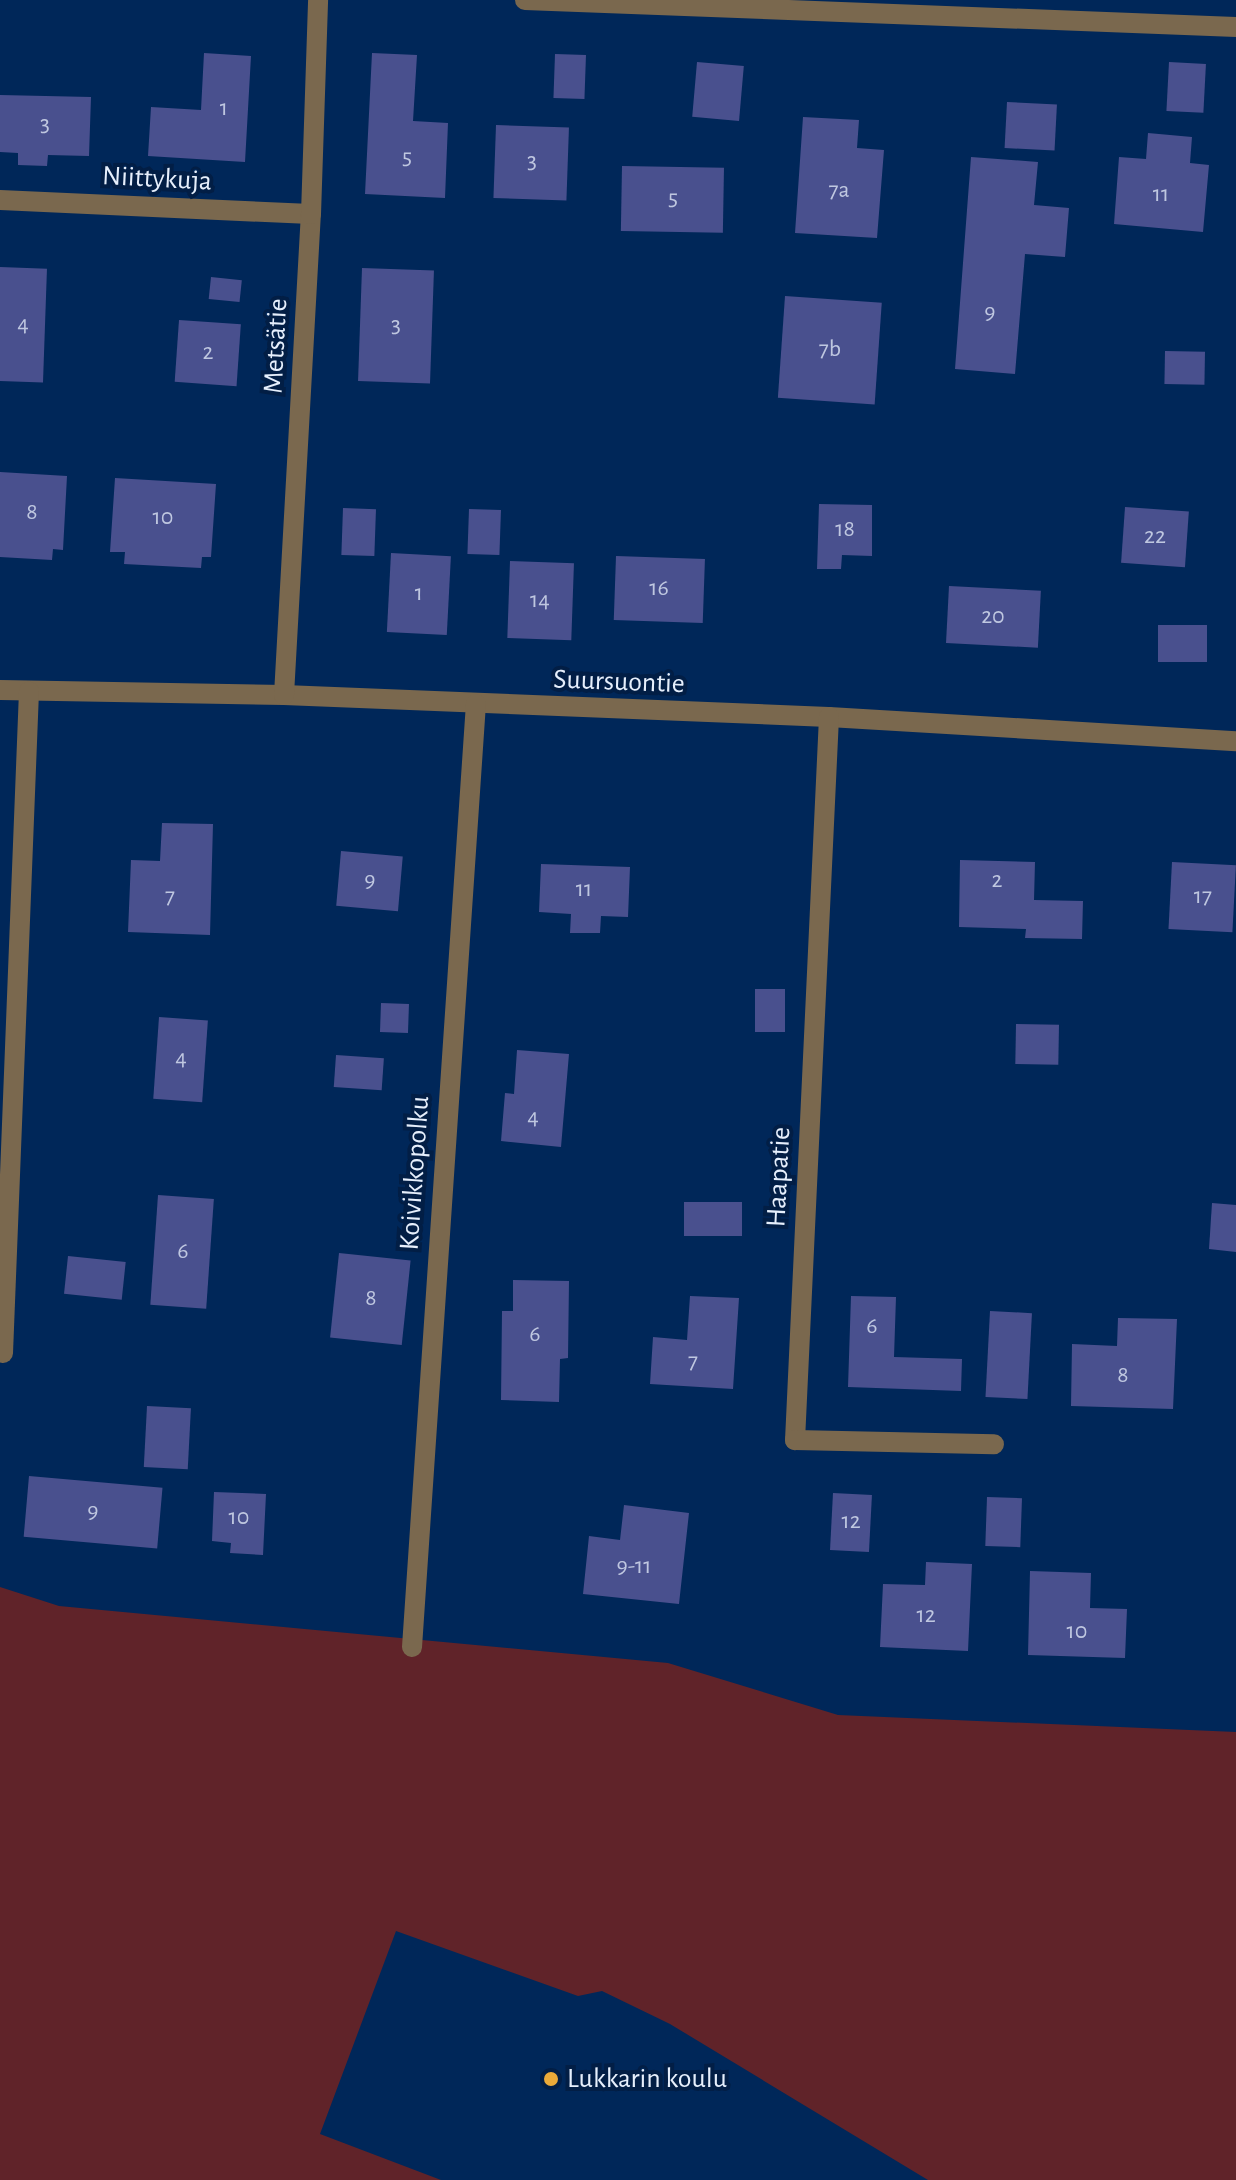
<!DOCTYPE html>
<meta charset="utf-8">
<style>
body{margin:0}
#map{position:relative;width:1236px;height:2180px;overflow:hidden;background:#002759;font-family:"Alegreya Sans",sans-serif}
div>[style]{position:absolute}
.green>*{inset:0;background:#602329}
.building>*{inset:0;background:#49508e;transform-origin:0 0}
.street>*{height:20px;margin:-10px;padding:0 10px;transform-origin:10px;border-radius:10px;background:#7a684e}
.dots>*{width:22px;height:22px;translate:-50% -50%;box-sizing:border-box;border:4px solid #021e45;border-radius:50%}
span{translate:-50% -50%;white-space:nowrap;text-align:center;line-height:1.15;-webkit-text-stroke:8px #021e45;paint-order:stroke}
.number-label{font-size:24px;color:#bfc7e0}
.number-label span{-webkit-text-stroke-width:0}
.street-label{font-size:28px;color:#e6effc}
.poi-label{font-size:28px;color:#e6effc}
.left{translate:0 -50%;text-align:left}
</style>
<div id="map">
<div class="green">
<i style="clip-path:polygon(0 1587px,59px 1606px,668px 1663px,838px 1715px,1236px 1732px,1236px 2180px,928px 2180px,670px 2024px,602px 1991px,578px 1996px,396px 1931px,320px 2134px,441px 2180px,0 2180px)"></i>
</div>
<div class="building">
<i style="clip-path:polygon(204px 53px,251px 56px,245px 162px,148px 156px,151px 107px,201px 110px)"></i>
<i style="clip-path:polygon(372px 53px,417px 55px,413px 121px,448px 123px,445px 198px,365px 194px)"></i>
<i style="left:555px;top:54px;width:31px;height:44px;rotate:2deg"></i>
<i style="left:697px;top:62px;width:47px;height:55px;rotate:5deg"></i>
<i style="left:1169px;top:62px;width:37px;height:49px;rotate:3deg"></i>
<i style="clip-path:polygon(0 95px,91px 97px,89px 156px,48px 155px,47px 166px,18px 165px,18px 153px,0 152px)"></i>
<i style="left:1007px;top:102px;width:50px;height:46px;rotate:3deg"></i>
<i style="clip-path:polygon(803px 117px,859px 120px,857px 148px,884px 150px,877px 238px,795px 233px)"></i>
<i style="left:496px;top:125px;width:73px;height:73px;rotate:2deg"></i>
<i style="clip-path:polygon(1148px 133px,1192px 137px,1190px 163px,1209px 165px,1203px 232px,1114px 224px,1119px 157px,1146px 159px)"></i>
<i style="clip-path:polygon(971px 157px,1038px 162px,1034px 205px,1069px 208px,1065px 257px,1025px 254px,1015px 374px,955px 369px)"></i>
<i style="left:622px;top:166px;width:102px;height:65px;rotate:1deg"></i>
<i style="left:0;top:267px;width:47px;height:114px;rotate:2deg"></i>
<i style="left:362px;top:268px;width:72px;height:113px;rotate:2deg"></i>
<i style="left:211px;top:277px;width:31px;height:22px;rotate:6deg"></i>
<i style="left:785px;top:296px;width:97px;height:102px;rotate:4deg"></i>
<i style="left:179px;top:320px;width:62px;height:62px;rotate:4deg"></i>
<i style="left:1165px;top:351px;width:40px;height:33px;rotate:1deg"></i>
<i style="clip-path:polygon(0 472px,67px 476px,63px 550px,53px 549px,52px 560px,0 557px)"></i>
<i style="clip-path:polygon(115px 478px,216px 484px,211px 557px,202px 557px,201px 568px,124px 564px,125px 552px,110px 552px)"></i>
<i style="clip-path:polygon(819px 504px,872px 505px,872px 556px,842px 555px,841px 569px,817px 569px)"></i>
<i style="left:1125px;top:507px;width:64px;height:56px;rotate:4deg"></i>
<i style="left:343px;top:508px;width:33px;height:47px;rotate:2deg"></i>
<i style="left:469px;top:509px;width:32px;height:45px;rotate:2deg"></i>
<i style="left:391px;top:553px;width:60px;height:79px;rotate:3deg"></i>
<i style="left:616px;top:556px;width:89px;height:64px;rotate:2deg"></i>
<i style="left:510px;top:561px;width:64px;height:77px;rotate:2deg"></i>
<i style="left:949px;top:586px;width:92px;height:57px;rotate:3deg"></i>
<i style="left:1158px;top:625px;width:49px;height:37px"></i>
<i style="clip-path:polygon(162px 823px,213px 824px,210px 935px,128px 932px,131px 860px,160px 861px)"></i>
<i style="left:341px;top:851px;width:62px;height:55px;rotate:5deg"></i>
<i style="clip-path:polygon(960px 860px,1035px 862px,1034px 900px,1083px 901px,1082px 939px,1025px 938px,1026px 929px,959px 927px)"></i>
<i style="left:1172px;top:862px;width:64px;height:67px;rotate:3deg"></i>
<i style="clip-path:polygon(541px 864px,630px 867px,628px 917px,601px 916px,600px 933px,570px 933px,571px 914px,539px 912px)"></i>
<i style="left:755px;top:989px;width:30px;height:43px"></i>
<i style="left:381px;top:1003px;width:28px;height:29px;rotate:2deg"></i>
<i style="left:159px;top:1017px;width:49px;height:82px;rotate:4deg"></i>
<i style="left:1016px;top:1024px;width:43px;height:40px;rotate:1deg"></i>
<i style="clip-path:polygon(517px 1050px,569px 1054px,561px 1147px,501px 1141px,505px 1093px,514px 1094px)"></i>
<i style="left:336px;top:1055px;width:48px;height:32px;rotate:4deg"></i>
<i style="left:158px;top:1195px;width:56px;height:110px;rotate:4deg"></i>
<i style="left:742px;top:1202px;width:34px;height:58px;rotate:90deg"></i>
<i style="clip-path:polygon(1212px 1203px,1236px 1205px,1236px 1252px,1209px 1249px)"></i>
<i style="left:339px;top:1253px;width:72px;height:85px;rotate:6deg"></i>
<i style="left:68px;top:1256px;width:58px;height:38px;rotate:6deg"></i>
<i style="clip-path:polygon(513px 1280px,569px 1281px,568px 1358px,560px 1359px,559px 1402px,501px 1400px,502px 1311px,513px 1311px)"></i>
<i style="clip-path:polygon(690px 1296px,739px 1298px,733px 1389px,650px 1384px,653px 1337px,687px 1340px)"></i>
<i style="clip-path:polygon(851px 1296px,896px 1297px,894px 1357px,962px 1359px,961px 1391px,848px 1387px)"></i>
<i style="left:990px;top:1311px;width:42px;height:86px;rotate:3deg"></i>
<i style="clip-path:polygon(1118px 1318px,1177px 1319px,1173px 1409px,1071px 1406px,1072px 1344px,1117px 1346px)"></i>
<i style="left:147px;top:1406px;width:44px;height:61px;rotate:3deg"></i>
<i style="left:29px;top:1476px;width:134px;height:61px;rotate:5deg"></i>
<i style="clip-path:polygon(214px 1492px,266px 1494px,263px 1555px,230px 1553px,231px 1543px,212px 1541px)"></i>
<i style="left:833px;top:1493px;width:39px;height:57px;rotate:3deg"></i>
<i style="left:987px;top:1497px;width:35px;height:49px;rotate:2deg"></i>
<i style="clip-path:polygon(624px 1505px,689px 1513px,679px 1604px,583px 1594px,589px 1536px,620px 1540px)"></i>
<i style="clip-path:polygon(926px 1562px,972px 1564px,968px 1651px,880px 1647px,883px 1584px,925px 1585px)"></i>
<i style="clip-path:polygon(1030px 1571px,1091px 1573px,1090px 1608px,1127px 1609px,1125px 1658px,1028px 1655px)"></i>
</div>
<div class="street">
<i style="left:525px;top:0;width:712px;rotate:2.17deg"></i>
<i style="left:0;top:200px;width:311px;rotate:2.6deg"></i>
<i style="left:0;top:690px;width:284px;rotate:1deg"></i>
<i style="left:284px;top:695px;width:545px;rotate:2.31deg"></i>
<i style="left:829px;top:717px;width:408px;rotate:3.4deg"></i>
<i style="left:284px;top:695px;width:482px;rotate:-86.8deg"></i>
<i style="left:311px;top:214px;width:214px;rotate:-88.1deg"></i>
<i style="left:829px;top:717px;width:724px;rotate:92.69deg"></i>
<i style="left:795px;top:1440px;width:199px;rotate:1.2deg"></i>
<i style="left:3px;top:1353px;width:662px;rotate:-87.75deg"></i>
<i style="left:412px;top:1647px;width:945px;rotate:-86.12deg"></i>
</div>
<div class="dots">
<i style="left:551px;top:2079px;background:#ebaa39"></i>
</div>
<div class="number-label">
<span style="left:224px;top:109px">1</span>
<span style="left:45px;top:125px">3</span>
<span style="left:407px;top:158px">5</span>
<span style="left:532px;top:162px">3</span>
<span style="left:839px;top:191px">7a</span>
<span style="left:1161px;top:195px">11</span>
<span style="left:673px;top:199px">5</span>
<span style="left:990px;top:313px">9</span>
<span style="left:23px;top:325px">4</span>
<span style="left:396px;top:326px">3</span>
<span style="left:830px;top:350px">7b</span>
<span style="left:208px;top:353px">2</span>
<span style="left:32px;top:513px">8</span>
<span style="left:163px;top:518px">10</span>
<span style="left:845px;top:530px">18</span>
<span style="left:1155px;top:537px">22</span>
<span style="left:659px;top:589px">16</span>
<span style="left:419px;top:594px">1</span>
<span style="left:540px;top:601px">14</span>
<span style="left:993px;top:617px">20</span>
<span style="left:370px;top:881px">9</span>
<span style="left:997px;top:881px">2</span>
<span style="left:584px;top:890px">11</span>
<span style="left:170px;top:897px">7</span>
<span style="left:1203px;top:897px">17</span>
<span style="left:181px;top:1059px">4</span>
<span style="left:533px;top:1118px">4</span>
<span style="left:183px;top:1252px">6</span>
<span style="left:371px;top:1299px">8</span>
<span style="left:872px;top:1327px">6</span>
<span style="left:535px;top:1335px">6</span>
<span style="left:693px;top:1362px">7</span>
<span style="left:1123px;top:1376px">8</span>
<span style="left:93px;top:1512px">9</span>
<span style="left:239px;top:1518px">10</span>
<span style="left:851px;top:1522px">12</span>
<span style="left:634px;top:1567px">9-11</span>
<span style="left:926px;top:1616px">12</span>
<span style="left:1077px;top:1632px">10</span>
</div>
<div class="street-label">
<span style="left:157px;top:179px;rotate:3deg">Niittykuja</span>
<span style="left:276px;top:346px;rotate:-87deg">Metsätie</span>
<span style="left:619px;top:682px;rotate:2deg">Suursuontie</span>
<span style="left:415px;top:1173px;rotate:-86deg">Koivikkopolku</span>
<span style="left:779px;top:1177px;rotate:-87deg">Haapatie</span>
</div>
<div class="poi-label">
<span class="left" style="left:567px;top:2079px">Lukkarin koulu</span>
</div>
</div>
